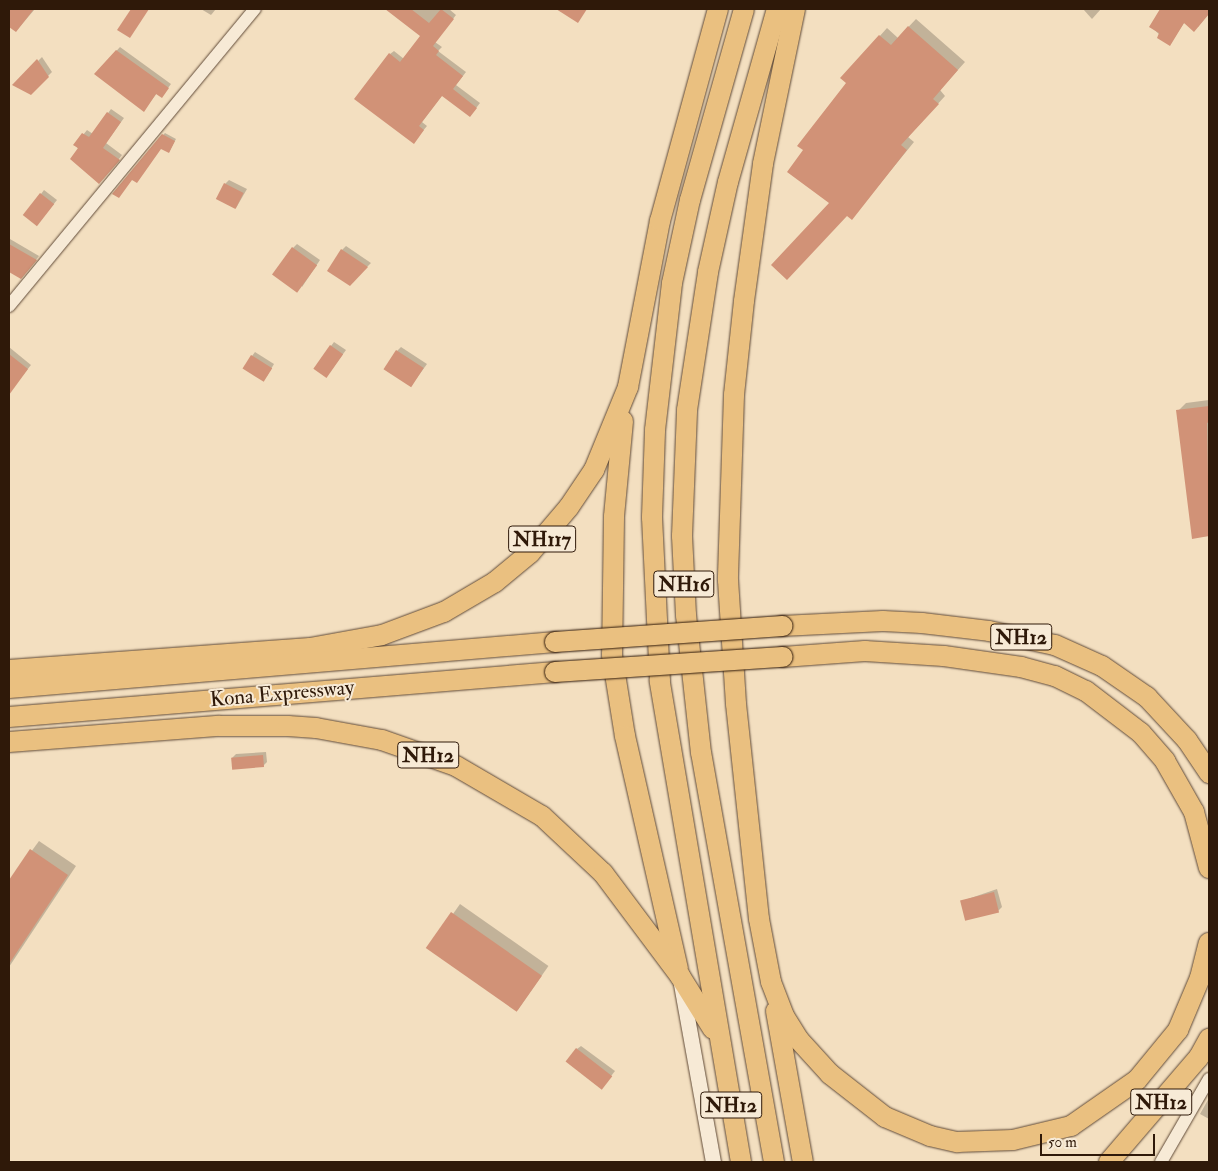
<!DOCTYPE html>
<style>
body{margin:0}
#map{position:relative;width:1218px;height:1171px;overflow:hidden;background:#f3dfc0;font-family:"IM FELL Double Pica",serif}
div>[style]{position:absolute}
.shadow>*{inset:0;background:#0003;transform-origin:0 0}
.building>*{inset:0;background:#d19277;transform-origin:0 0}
.roads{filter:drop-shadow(0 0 1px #604a37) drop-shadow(0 0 1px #604a37)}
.minor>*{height:12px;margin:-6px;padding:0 6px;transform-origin:6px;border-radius:6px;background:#f7ead6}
.tertiary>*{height:15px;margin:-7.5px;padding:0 7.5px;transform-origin:7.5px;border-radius:7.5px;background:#f7ead6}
.trunk>*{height:20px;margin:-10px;padding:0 10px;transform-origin:10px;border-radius:10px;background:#eac080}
.bridges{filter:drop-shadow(0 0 1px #2f1909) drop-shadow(0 0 1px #2f1909)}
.trunk-bridge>*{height:20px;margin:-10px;padding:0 10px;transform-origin:10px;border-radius:10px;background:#eac080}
span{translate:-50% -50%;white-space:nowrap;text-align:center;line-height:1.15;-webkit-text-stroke:4px #f7ead6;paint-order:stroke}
.shield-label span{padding:1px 4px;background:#f7ead6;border:1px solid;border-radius:4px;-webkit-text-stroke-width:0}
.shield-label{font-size:20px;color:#2f1909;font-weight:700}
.street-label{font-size:21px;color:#2f1909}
.frame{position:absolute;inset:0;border:10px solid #2f1909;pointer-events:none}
.scale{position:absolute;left:1040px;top:1134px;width:115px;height:22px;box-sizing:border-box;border:2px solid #2f1909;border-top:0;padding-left:6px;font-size:15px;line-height:18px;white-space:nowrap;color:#2f1909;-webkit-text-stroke:4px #f7ead6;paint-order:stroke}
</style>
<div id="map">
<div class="shadow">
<i style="clip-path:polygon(9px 9px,35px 9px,16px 31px,9px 25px)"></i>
<i style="clip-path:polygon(201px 9px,216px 9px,211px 15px)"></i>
<i style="clip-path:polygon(387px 9px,449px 9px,456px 15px,435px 42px,442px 47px,438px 51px,466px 72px,456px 85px,480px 103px,473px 112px,443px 94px,422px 122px,427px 126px,417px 138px,390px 54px,394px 51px,404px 59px,422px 36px)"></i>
<i style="clip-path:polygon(1083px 9px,1101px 9px,1092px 19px)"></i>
<i style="clip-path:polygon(1162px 9px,1209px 9px,1209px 13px,1198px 27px,1184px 23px,1170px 44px,1151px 27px)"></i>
<i style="clip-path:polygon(916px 19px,965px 62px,940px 90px,945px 96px,908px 137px,914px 142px,852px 218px,831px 203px,848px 83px,842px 78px,887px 28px,898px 38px)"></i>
<i style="clip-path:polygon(120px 47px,171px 84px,162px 96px,157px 93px,144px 110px,95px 74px)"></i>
<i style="clip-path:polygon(42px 57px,52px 72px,31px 93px,14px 85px)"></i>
<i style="clip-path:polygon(111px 109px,124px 118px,106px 143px,122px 155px,103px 179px,75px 145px,87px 130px,93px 134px)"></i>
<i style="clip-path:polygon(165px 133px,176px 139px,169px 152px,163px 135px)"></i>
<i style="clip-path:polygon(229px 180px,247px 189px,236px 208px,225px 184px)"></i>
<i style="clip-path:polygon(44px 190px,57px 200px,41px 220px,41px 194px)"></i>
<i style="clip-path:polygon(10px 239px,39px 256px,21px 278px,9px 271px)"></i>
<i style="clip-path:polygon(297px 244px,320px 260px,302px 287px,293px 248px)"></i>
<i style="clip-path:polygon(346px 246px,371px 263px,350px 284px,342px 250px)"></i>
<i style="clip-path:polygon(334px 342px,346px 350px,327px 376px,331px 346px)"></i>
<i style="clip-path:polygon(9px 347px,31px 365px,15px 385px,9px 380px)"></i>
<i style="clip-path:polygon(401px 347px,427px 364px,411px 386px,397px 351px)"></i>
<i style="clip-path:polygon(255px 352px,274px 364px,267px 376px,252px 356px)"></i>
<i style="clip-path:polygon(1209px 400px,1209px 536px,1193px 537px,1178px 411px,1186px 403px)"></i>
<i style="clip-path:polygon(266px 752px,267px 762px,263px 766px,232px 758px,236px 754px)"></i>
<i style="clip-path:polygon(39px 841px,76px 866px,9px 967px,9px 882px)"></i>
<i style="clip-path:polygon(997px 889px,1002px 907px,998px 911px,962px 901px)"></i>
<i style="left:460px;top:904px;width:108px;height:54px;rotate:35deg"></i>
<i style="clip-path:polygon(581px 1046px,615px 1071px,605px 1084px,577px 1049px)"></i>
<i style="clip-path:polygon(1209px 1098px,1209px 1119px,1200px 1114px)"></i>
</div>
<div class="building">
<i style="clip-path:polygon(9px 9px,34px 9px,16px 32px,9px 27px)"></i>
<i style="clip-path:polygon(131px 9px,149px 9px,130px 38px,117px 30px)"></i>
<i style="clip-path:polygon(385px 9px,411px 9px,429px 23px,441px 9px,454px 19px,433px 46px,439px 51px,436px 55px,463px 76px,453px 89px,477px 108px,470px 117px,442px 96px,419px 126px,424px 130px,414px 144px,354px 99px,389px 53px,400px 62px,420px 36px)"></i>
<i style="clip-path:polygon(556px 9px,587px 9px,578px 23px)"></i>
<i style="clip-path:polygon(1160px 9px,1209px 9px,1209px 14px,1194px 32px,1184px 23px,1170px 46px,1157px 38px,1159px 33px,1149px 27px)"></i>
<i style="clip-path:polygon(908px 26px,958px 70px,933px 99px,939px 104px,901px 145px,907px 150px,852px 220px,847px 216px,787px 280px,771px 265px,829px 203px,787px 172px,803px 150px,797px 146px,846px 83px,840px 78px,879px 35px,891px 45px)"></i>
<i style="clip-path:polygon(116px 50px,169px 88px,162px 98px,156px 94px,144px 112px,94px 74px)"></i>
<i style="clip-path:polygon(37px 59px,49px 77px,31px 95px,12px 85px)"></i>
<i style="clip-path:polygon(107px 112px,121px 122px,103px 148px,120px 160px,99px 184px,70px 159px,78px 148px,73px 145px,82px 133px,89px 137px)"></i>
<i style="clip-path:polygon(162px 134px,175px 141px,169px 153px,161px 149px,137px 183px,132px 180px,119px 198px,112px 194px)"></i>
<i style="left:224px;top:183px;width:22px;height:18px;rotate:27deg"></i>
<i style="left:40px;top:193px;width:18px;height:28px;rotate:38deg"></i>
<i style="clip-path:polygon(9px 244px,37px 260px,21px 279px,9px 272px)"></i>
<i style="left:292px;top:247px;width:31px;height:34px;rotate:36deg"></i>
<i style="clip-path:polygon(341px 249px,368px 267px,350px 286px,327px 271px)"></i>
<i style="left:330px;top:345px;width:16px;height:29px;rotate:35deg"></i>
<i style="left:396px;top:350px;width:33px;height:23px;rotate:33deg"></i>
<i style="clip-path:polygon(9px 354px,28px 369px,9px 395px)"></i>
<i style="left:251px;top:355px;width:25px;height:16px;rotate:32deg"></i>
<i style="clip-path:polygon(1209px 406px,1209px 422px,1207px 423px,1209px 536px,1192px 539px,1176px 410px)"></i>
<i style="left:263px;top:755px;width:12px;height:32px;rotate:85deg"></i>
<i style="clip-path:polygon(30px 849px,68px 875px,9px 964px,9px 880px)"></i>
<i style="left:994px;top:892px;width:21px;height:35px;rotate:76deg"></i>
<i style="left:451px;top:912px;width:111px;height:44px;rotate:35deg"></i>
<i style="left:576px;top:1048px;width:46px;height:17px;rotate:38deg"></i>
</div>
<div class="roads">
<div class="minor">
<i style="left:9px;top:306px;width:386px;rotate:-50.4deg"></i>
<i style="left:1161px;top:1162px;width:96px;rotate:-60deg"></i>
</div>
<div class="tertiary">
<i style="left:681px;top:984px;width:181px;rotate:79.8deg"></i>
</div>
<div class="trunk">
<i style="left:795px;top:9px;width:158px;rotate:101.7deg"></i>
<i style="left:763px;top:164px;width:138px;rotate:97.9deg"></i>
<i style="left:744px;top:301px;width:95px;rotate:96.1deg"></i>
<i style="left:734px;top:395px;width:185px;rotate:91.9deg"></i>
<i style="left:728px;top:580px;width:124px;rotate:86.3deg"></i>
<i style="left:736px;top:704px;width:216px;rotate:83.9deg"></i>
<i style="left:759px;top:919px;width:64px;rotate:79.2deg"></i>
<i style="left:771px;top:982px;width:36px;rotate:69deg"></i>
<i style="left:784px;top:1016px;width:28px;rotate:58deg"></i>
<i style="left:799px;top:1040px;width:46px;rotate:47.6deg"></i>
<i style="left:830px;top:1074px;width:70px;rotate:38deg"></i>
<i style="left:885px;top:1117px;width:49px;rotate:22.9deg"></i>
<i style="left:930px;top:1136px;width:28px;rotate:13deg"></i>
<i style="left:957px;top:1142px;width:56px;rotate:-2deg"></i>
<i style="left:1013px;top:1140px;width:60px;rotate:-13.6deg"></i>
<i style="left:1071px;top:1126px;width:80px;rotate:-34.9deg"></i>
<i style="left:1137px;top:1080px;width:65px;rotate:-50.6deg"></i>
<i style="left:1178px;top:1030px;width:56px;rotate:-67.1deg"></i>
<i style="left:1200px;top:978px;width:36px;rotate:-76deg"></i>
<i style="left:623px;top:421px;width:96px;rotate:95.4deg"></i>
<i style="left:614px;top:517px;width:138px;rotate:90.8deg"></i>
<i style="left:612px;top:655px;width:82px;rotate:80.9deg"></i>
<i style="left:625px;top:736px;width:239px;rotate:77.2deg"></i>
<i style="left:782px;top:626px;width:101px;rotate:-2.8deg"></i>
<i style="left:883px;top:621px;width:39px;rotate:3deg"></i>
<i style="left:922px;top:623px;width:67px;rotate:6.8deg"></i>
<i style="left:989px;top:631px;width:67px;rotate:12deg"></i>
<i style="left:1055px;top:645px;width:51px;rotate:24.1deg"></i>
<i style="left:1102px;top:666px;width:55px;rotate:34.6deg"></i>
<i style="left:1147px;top:697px;width:59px;rotate:47.1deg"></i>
<i style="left:1187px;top:740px;width:40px;rotate:56deg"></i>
<i style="left:783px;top:657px;width:82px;rotate:-4.2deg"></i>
<i style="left:865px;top:651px;width:79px;rotate:3.6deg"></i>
<i style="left:944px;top:656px;width:78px;rotate:8.1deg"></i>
<i style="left:1021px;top:667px;width:35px;rotate:15deg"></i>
<i style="left:1055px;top:676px;width:34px;rotate:26deg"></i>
<i style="left:1086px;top:691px;width:69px;rotate:37.4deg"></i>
<i style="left:1141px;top:733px;width:37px;rotate:49deg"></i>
<i style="left:1165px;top:761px;width:59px;rotate:60.4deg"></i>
<i style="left:1194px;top:812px;width:58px;rotate:75deg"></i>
<i style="left:9px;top:670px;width:302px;rotate:-4.2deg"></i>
<i style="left:310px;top:648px;width:73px;rotate:-10.2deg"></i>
<i style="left:382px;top:635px;width:66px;rotate:-20.4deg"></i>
<i style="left:444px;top:612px;width:59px;rotate:-30.5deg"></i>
<i style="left:495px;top:582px;width:45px;rotate:-39.6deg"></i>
<i style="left:530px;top:553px;width:60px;rotate:-49.7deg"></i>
<i style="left:569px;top:507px;width:45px;rotate:-56deg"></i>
<i style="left:594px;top:470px;width:90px;rotate:-67.7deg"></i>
<i style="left:628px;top:387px;width:169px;rotate:-79.1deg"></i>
<i style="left:660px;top:221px;width:220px;rotate:-74.7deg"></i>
<i style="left:9px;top:688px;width:548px;rotate:-4.82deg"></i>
<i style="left:9px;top:717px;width:548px;rotate:-4.71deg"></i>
<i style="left:9px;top:742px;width:211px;rotate:-4.4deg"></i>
<i style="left:219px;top:726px;width:69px"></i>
<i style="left:288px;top:726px;width:28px;rotate:4deg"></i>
<i style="left:316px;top:728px;width:67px;rotate:10.3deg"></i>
<i style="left:382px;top:740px;width:78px;rotate:19.4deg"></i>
<i style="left:456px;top:766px;width:99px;rotate:30.2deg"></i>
<i style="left:542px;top:816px;width:83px;rotate:43.1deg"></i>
<i style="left:603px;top:873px;width:129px;rotate:53.2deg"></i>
<i style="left:680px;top:976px;width:62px;rotate:58.1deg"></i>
<i style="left:776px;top:1011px;width:153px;rotate:79.9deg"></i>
<i style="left:741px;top:1162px;width:488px;rotate:-99.6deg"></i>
<i style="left:660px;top:681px;width:164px;rotate:-92.8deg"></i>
<i style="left:652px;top:517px;width:87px;rotate:-88deg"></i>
<i style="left:655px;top:430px;width:148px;rotate:-83.4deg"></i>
<i style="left:672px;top:283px;width:85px;rotate:-77.8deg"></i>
<i style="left:690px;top:200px;width:198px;rotate:-74.2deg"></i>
<i style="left:774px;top:1162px;width:415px;rotate:-100.1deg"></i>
<i style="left:701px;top:753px;width:139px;rotate:-96.2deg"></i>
<i style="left:686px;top:615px;width:79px;rotate:-92.9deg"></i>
<i style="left:682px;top:536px;width:126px;rotate:-87.7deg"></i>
<i style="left:687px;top:410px;width:140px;rotate:-81.3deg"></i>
<i style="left:708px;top:272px;width:92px;rotate:-77.5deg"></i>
<i style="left:728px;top:182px;width:180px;rotate:-74.2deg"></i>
<i style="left:1109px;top:1162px;width:138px;rotate:-49.4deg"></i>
<i style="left:1199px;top:1057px;width:21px;rotate:-61deg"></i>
</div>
</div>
<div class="bridges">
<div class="trunk-bridge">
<i style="left:555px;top:642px;width:228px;rotate:-4deg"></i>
<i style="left:555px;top:672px;width:228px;rotate:-3.8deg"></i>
</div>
</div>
<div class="shield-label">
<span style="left:542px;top:539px">NH117</span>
<span style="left:684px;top:584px">NH16</span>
<span style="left:1021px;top:637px">NH12</span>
<span style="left:428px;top:755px">NH12</span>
<span style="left:1161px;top:1102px">NH12</span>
<span style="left:731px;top:1105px">NH12</span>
</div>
<div class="street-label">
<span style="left:282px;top:694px;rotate:-5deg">Kona Expressway</span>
</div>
<div class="frame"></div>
<div class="scale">50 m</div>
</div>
